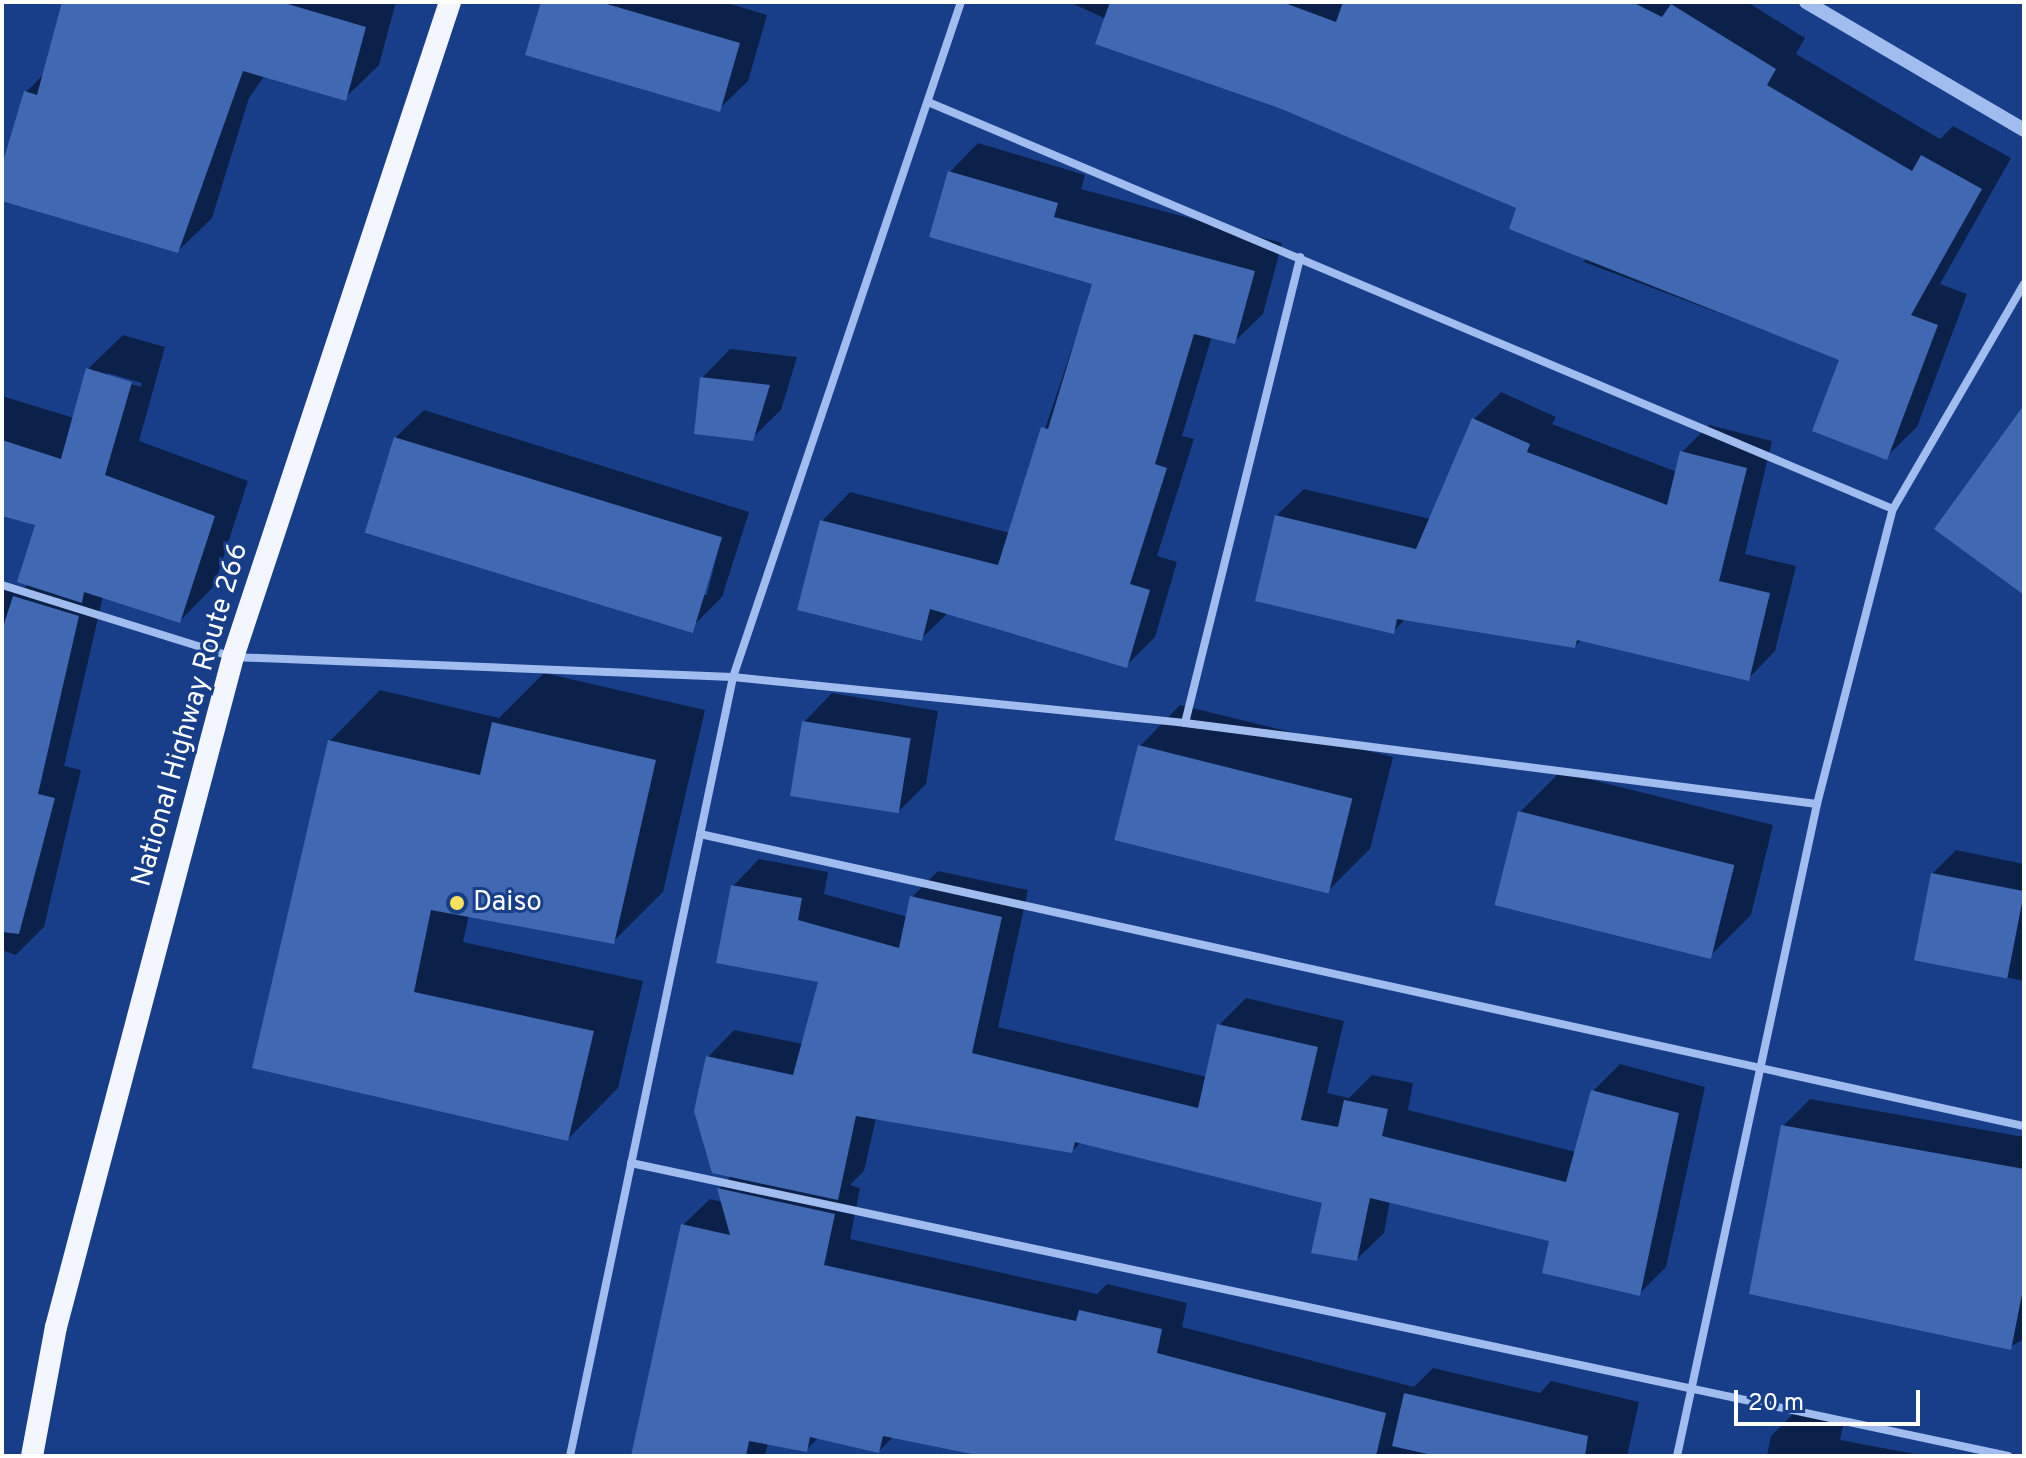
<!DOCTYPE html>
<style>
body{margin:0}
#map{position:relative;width:2026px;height:1458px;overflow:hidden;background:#183e89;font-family:Overpass,sans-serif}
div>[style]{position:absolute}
.shadow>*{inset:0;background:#0007}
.building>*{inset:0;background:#4168b2;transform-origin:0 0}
.minor>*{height:8px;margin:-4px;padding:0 4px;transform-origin:4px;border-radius:4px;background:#a1bcee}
.tertiary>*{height:14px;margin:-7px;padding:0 7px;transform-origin:7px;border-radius:7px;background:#a1bcee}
.trunk>*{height:22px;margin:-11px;padding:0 11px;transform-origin:11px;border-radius:11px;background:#f4f6ff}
.dots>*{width:22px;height:22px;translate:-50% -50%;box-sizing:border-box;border:4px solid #183e89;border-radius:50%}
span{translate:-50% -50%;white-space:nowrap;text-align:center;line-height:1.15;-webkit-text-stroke:6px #183e89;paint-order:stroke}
.street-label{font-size:28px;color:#fff}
.poi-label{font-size:28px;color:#fff}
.left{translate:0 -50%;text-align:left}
.frame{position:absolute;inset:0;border:4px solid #fff;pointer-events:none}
.scale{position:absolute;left:1734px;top:1390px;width:186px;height:36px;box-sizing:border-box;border:4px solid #fff;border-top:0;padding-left:10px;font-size:24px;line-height:28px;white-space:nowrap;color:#fff;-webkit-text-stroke:6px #183e89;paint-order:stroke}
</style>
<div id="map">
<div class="shadow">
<i style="clip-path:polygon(64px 2px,396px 2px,379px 65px,345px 98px,265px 75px,249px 98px,212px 218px,178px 251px,2px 199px,2px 171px,26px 92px,44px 74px)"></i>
<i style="clip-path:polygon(543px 2px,724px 2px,767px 15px,748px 81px,719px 109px)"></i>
<i style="clip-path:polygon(1069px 2px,1747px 2px,1805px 38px,1796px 54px,1940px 139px,1953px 126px,2011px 158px,1940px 284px,1967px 294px,1917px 427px,1886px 457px,1841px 359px,1584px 262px,1588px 252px,1518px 207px)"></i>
<i style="clip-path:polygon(978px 143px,1085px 175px,1081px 189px,1282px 243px,1263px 314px,1234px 342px,1212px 336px,1182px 436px,1194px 439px,1157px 556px,1177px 562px,1155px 637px,1126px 666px,948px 613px,921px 639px,822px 521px,850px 492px,1010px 533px,1094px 283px,950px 172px)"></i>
<i style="clip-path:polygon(evenodd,123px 335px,165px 347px,139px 441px,248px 481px,214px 586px,180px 621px,103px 596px,64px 766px,81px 770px,44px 927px,16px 955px,2px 950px,2px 585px,21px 591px,28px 584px,38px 524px,2px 514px,2px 396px,74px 418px,88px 369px,123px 335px,108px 373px,142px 383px,141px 387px,108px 377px,108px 373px)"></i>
<i style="clip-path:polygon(730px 349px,797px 357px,781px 410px,752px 438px,702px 378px)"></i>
<i style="clip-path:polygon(1501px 392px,1556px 417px,1552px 424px,1677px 472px,1682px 452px,1709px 425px,1772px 441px,1745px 554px,1796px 566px,1775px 651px,1748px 679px,1582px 639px,1575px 646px,1406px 618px,1393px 632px,1276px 516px,1304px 489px,1431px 519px,1474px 419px)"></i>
<i style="clip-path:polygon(evenodd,424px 410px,749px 512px,722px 597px,694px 625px,395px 438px,424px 410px,723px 530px,707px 595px,702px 595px,723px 530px)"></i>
<i style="clip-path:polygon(544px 673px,705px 710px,663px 892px,613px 942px,469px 915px,463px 942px,643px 981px,618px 1088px,568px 1139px,254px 1066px,330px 741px,380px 690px,499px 718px)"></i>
<i style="clip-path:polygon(832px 693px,938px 711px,926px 784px,897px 813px,804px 722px)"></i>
<i style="clip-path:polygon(1180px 705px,1393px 757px,1370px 849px,1330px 889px,1140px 746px)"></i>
<i style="clip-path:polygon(1560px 772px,1773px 825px,1751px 915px,1710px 956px,1520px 812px)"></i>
<i style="clip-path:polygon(1956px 850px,2024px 864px,2024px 981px,1915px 958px,1932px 874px)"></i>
<i style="clip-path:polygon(759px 859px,828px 872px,824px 894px,908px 917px,912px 897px,938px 871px,1028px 890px,998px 1027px,1207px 1077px,1219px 1025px,1246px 998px,1344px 1021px,1327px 1093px,1349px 1098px,1372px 1075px,1413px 1083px,1408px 1110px,1576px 1152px,1593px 1091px,1620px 1064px,1705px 1087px,1666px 1267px,1639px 1294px,1552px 1240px,1390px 1200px,1384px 1233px,1357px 1259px,1324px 1201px,1081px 1142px,1072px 1151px,876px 1118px,864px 1171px,850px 1185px,860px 1188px,850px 1239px,1097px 1294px,1107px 1284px,1187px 1303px,1182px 1327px,1414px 1387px,1433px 1368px,1540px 1393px,1551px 1381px,1639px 1402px,1627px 1456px,992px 1456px,894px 1436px,879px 1451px,819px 1437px,806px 1450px,768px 1443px,765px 1456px,633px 1456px,683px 1225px,710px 1199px,723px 1202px,719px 1189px,732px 1175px,708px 1057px,734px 1030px,803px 1044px,820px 981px,733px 886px)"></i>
<i style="clip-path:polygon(1810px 1099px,2024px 1137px,2024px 1339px,2010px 1347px,1783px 1126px)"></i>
<i style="clip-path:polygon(1799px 1408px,1845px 1417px,1840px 1440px,1926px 1456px,1767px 1456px,1771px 1436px)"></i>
</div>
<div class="building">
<i style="clip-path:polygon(62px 2px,281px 2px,366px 27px,346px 101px,243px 71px,178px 253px,2px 201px,2px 165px,24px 91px,37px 95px)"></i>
<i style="clip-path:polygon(541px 2px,600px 2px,740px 43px,720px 112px,525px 55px)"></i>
<i style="clip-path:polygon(1110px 2px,1282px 2px,1336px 22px,1343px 2px,1632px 2px,1662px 17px,1671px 4px,1776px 69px,1767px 85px,1912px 171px,1921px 155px,1982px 189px,1911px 315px,1938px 325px,1887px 460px,1812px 431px,1839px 360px,1509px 229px,1516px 208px,1279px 108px,1095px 44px)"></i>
<i style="clip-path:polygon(948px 171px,1058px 203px,1054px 217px,1255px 271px,1235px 344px,1194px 334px,1155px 464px,1167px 468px,1130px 584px,1150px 590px,1127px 668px,930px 609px,922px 641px,797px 610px,820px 520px,998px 565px,1041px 427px,1048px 429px,1092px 284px,929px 237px)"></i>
<i style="clip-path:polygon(86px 368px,132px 382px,105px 475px,215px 516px,180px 623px,84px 592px,82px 603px,17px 582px,35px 525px,2px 516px,2px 440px,61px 459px)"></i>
<i style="clip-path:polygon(700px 377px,770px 385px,753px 441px,694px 434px)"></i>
<i style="clip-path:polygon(2024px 405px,2024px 595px,1934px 529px)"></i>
<i style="clip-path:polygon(1472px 418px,1530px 444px,1527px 452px,1667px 505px,1680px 451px,1747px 468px,1719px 581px,1770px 593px,1749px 681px,1577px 640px,1575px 648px,1397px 619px,1394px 634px,1255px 601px,1275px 515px,1416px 549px)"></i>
<i style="left:394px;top:437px;width:343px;height:100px;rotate:17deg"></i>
<i style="clip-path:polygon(13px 596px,79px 616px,38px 794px,55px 798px,19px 934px,2px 932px,2px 630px)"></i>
<i style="left:802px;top:721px;width:110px;height:76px;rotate:9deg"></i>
<i style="clip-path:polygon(492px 722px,656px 760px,614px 944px,431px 910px,414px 992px,594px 1031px,568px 1141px,252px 1068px,328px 740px,480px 775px)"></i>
<i style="left:1138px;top:745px;width:221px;height:98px;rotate:14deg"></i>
<i style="left:1518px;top:811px;width:223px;height:97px;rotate:14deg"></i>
<i style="left:1931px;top:873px;width:95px;height:89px;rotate:11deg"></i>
<i style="clip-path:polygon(731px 885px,802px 898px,798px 920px,899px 948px,910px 896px,1002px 917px,972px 1053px,1198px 1108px,1217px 1024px,1318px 1047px,1301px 1120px,1338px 1127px,1344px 1100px,1388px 1109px,1382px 1136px,1566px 1182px,1591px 1090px,1679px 1113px,1640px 1296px,1542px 1273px,1549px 1241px,1370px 1198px,1357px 1261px,1311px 1253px,1322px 1203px,1075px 1142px,1072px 1153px,856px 1116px,838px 1200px,712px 1173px,694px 1111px,706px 1056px,793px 1075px,818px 982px,716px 963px)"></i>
<i style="clip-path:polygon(1781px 1125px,2024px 1169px,2024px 1284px,2011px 1350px,1749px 1294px)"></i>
<i style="clip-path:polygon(717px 1188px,835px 1214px,824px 1265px,1076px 1321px,1079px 1310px,1162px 1329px,1157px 1353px,1386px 1413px,1376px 1456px,982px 1456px,883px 1436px,879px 1453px,810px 1437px,807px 1452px,749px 1441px,746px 1456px,631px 1456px,681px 1224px,730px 1235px)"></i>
<i style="clip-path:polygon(1404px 1393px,1588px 1436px,1585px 1456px,1436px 1456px,1392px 1446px)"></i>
</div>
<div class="minor">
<i style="left:928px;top:102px;width:1047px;rotate:22.87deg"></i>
<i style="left:2px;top:585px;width:242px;rotate:17.3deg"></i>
<i style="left:233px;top:657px;width:500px;rotate:2.29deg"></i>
<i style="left:733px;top:677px;width:454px;rotate:5.8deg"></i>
<i style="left:1185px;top:723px;width:637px;rotate:7.3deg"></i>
<i style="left:1185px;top:723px;width:480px;rotate:-76.1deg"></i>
<i style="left:700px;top:834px;width:1356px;rotate:12.44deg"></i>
<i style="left:631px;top:1163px;width:1408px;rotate:12.01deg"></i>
<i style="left:570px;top:1456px;width:796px;rotate:-78.18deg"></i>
<i style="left:733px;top:677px;width:712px;rotate:-71.34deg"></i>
<i style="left:1677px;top:1456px;width:667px;rotate:-77.88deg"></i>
<i style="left:1817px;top:804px;width:305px;rotate:-75.6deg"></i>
<i style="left:1893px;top:509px;width:260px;rotate:-59.8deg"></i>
</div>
<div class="tertiary">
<i style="left:1806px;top:2px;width:253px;rotate:30.4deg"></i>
</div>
<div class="trunk">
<i style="left:32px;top:1456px;width:131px;rotate:-79.5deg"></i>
<i style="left:56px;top:1327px;width:693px;rotate:-75.2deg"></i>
<i style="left:233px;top:657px;width:690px;rotate:-71.67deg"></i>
</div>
<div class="dots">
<i style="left:457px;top:903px;background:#ffe15e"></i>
</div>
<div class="street-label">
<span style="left:191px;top:715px;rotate:-74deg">National Highway Route 266</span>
</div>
<div class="poi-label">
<span class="left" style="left:473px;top:903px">Daiso</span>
</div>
<div class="frame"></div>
<div class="scale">20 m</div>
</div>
